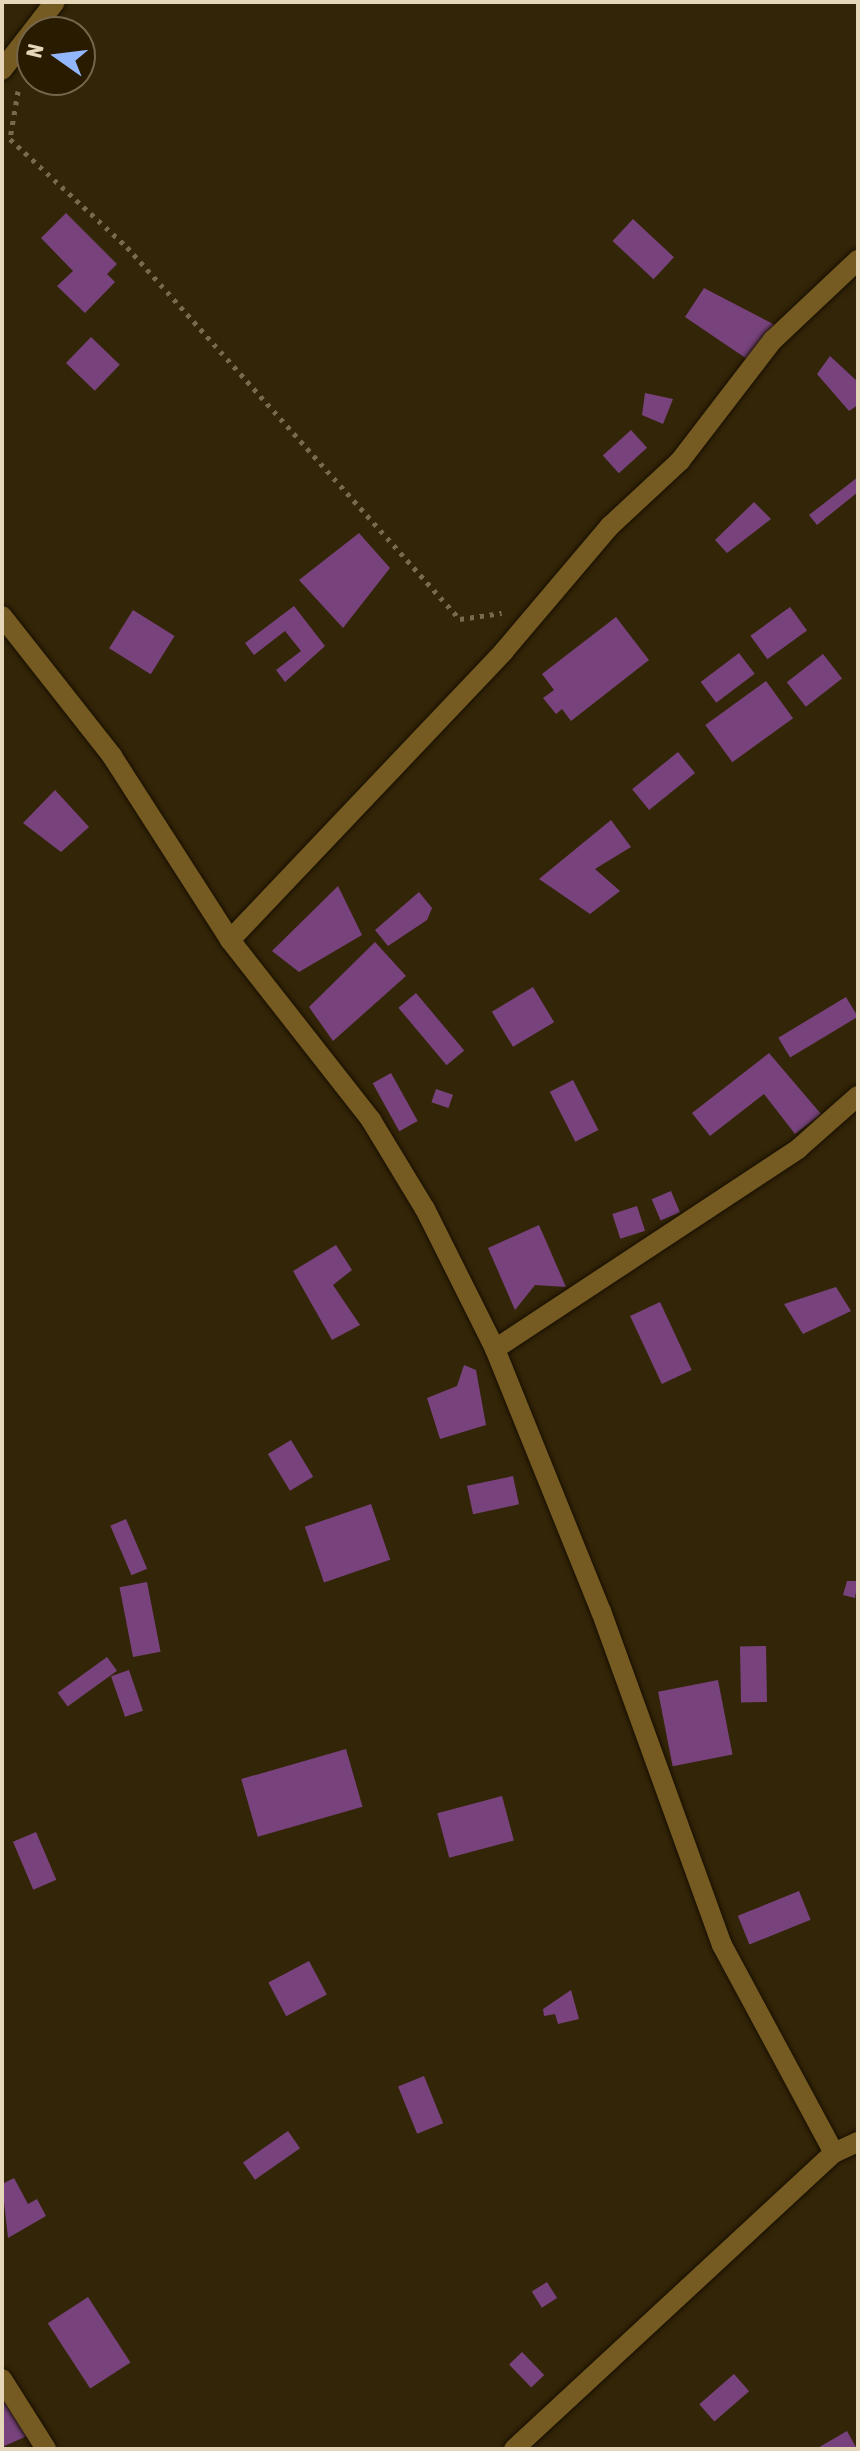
<!DOCTYPE html>
<style>
body{margin:0}
#map{position:relative;width:860px;height:2451px;overflow:hidden;background:#332507;font-family:"Asap Condensed",sans-serif}
div>[style]{position:absolute}
.building>*{inset:0;background:#78437d;transform-origin:0 0}
.path>*{height:5px;margin-top:-2.5px;transform-origin:0;background:repeating-linear-gradient(90deg,#786a4c 0 4px,transparent 0 10px)}
.roads{filter:drop-shadow(0 0 2px #170f01) drop-shadow(0 0 2px #170f01)}
.minor>*{height:20px;margin:-10px;padding:0 10px;transform-origin:10px;border-radius:10px;background:#755a21}
span{translate:-50% -50%;white-space:nowrap;text-align:center;line-height:1.15;-webkit-text-stroke:8px #291b00;paint-order:stroke}
.frame{position:absolute;inset:0;border:4px solid #e6d7bb;pointer-events:none}
.north{position:absolute;left:16px;top:16px;width:80px;height:80px;box-sizing:border-box;background:#291b00;border:2px solid #75664b;border-radius:50%;rotate:284deg;font-size:22px;font-weight:700;line-height:32px;text-align:center;color:#e6d7bb}
.north::after{content:'';display:block;margin:auto;width:28px;height:36px;background:#93b7fd;clip-path:polygon(50% 0,100% 100%,50% 72%,0 100%)}
</style>
<div id="map">
<div class="building">
<i style="clip-path:polygon(66px 213px,117px 264px,107px 274px,115px 282px,85px 313px,57px 286px,73px 271px,41px 238px)"></i>
<i style="left:633px;top:219px;width:56px;height:30px;rotate:43deg"></i>
<i style="clip-path:polygon(704px 288px,775px 325px,747px 359px,685px 317px)"></i>
<i style="left:91px;top:337px;width:40px;height:36px;rotate:44deg"></i>
<i style="clip-path:polygon(830px 356px,858px 382px,858px 405px,849px 411px,817px 374px)"></i>
<i style="clip-path:polygon(645px 393px,673px 399px,663px 424px,642px 415px)"></i>
<i style="left:631px;top:430px;width:24px;height:38px;rotate:48deg"></i>
<i style="clip-path:polygon(858px 477px,858px 492px,817px 525px,809px 515px)"></i>
<i style="clip-path:polygon(754px 502px,771px 519px,727px 553px,715px 540px)"></i>
<i style="clip-path:polygon(359px 533px,390px 568px,343px 628px,299px 580px)"></i>
<i style="clip-path:polygon(294px 606px,325px 646px,285px 682px,276px 670px,301px 651px,285px 631px,254px 655px,245px 643px)"></i>
<i style="left:790px;top:607px;width:29px;height:49px;rotate:54deg"></i>
<i style="left:133px;top:610px;width:49px;height:45px;rotate:32deg"></i>
<i style="clip-path:polygon(616px 617px,649px 660px,571px 721px,562px 709px,556px 714px,543px 698px,554px 690px,542px 674px)"></i>
<i style="left:739px;top:653px;width:26px;height:48px;rotate:53deg"></i>
<i style="left:823px;top:654px;width:31px;height:46px;rotate:52deg"></i>
<i style="left:766px;top:681px;width:46px;height:75px;rotate:54deg"></i>
<i style="left:678px;top:752px;width:27px;height:59px;rotate:51deg"></i>
<i style="clip-path:polygon(55px 790px,89px 827px,61px 852px,23px 823px)"></i>
<i style="clip-path:polygon(611px 820px,631px 847px,595px 869px,620px 891px,590px 914px,539px 879px)"></i>
<i style="clip-path:polygon(338px 886px,362px 935px,299px 972px,272px 951px)"></i>
<i style="clip-path:polygon(419px 892px,432px 908px,427px 920px,388px 946px,375px 930px)"></i>
<i style="clip-path:polygon(375px 942px,406px 976px,333px 1041px,309px 1007px)"></i>
<i style="left:533px;top:987px;width:41px;height:48px;rotate:59deg"></i>
<i style="left:416px;top:993px;width:75px;height:23px;rotate:50deg"></i>
<i style="left:846px;top:997px;width:23px;height:79px;rotate:59deg"></i>
<i style="clip-path:polygon(769px 1053px,821px 1114px,795px 1134px,764px 1094px,710px 1136px,692px 1113px)"></i>
<i style="left:391px;top:1073px;width:55px;height:21px;rotate:61deg"></i>
<i style="left:573px;top:1080px;width:56px;height:26px;rotate:63deg"></i>
<i style="left:436px;top:1089px;width:18px;height:14px;rotate:19deg"></i>
<i style="left:671px;top:1191px;width:23px;height:21px;rotate:67deg"></i>
<i style="left:637px;top:1206px;width:26px;height:26px;rotate:72deg"></i>
<i style="clip-path:polygon(539px 1225px,566px 1287px,535px 1285px,515px 1310px,488px 1248px)"></i>
<i style="clip-path:polygon(336px 1245px,352px 1270px,333px 1285px,360px 1325px,332px 1340px,293px 1271px)"></i>
<i style="clip-path:polygon(836px 1287px,851px 1311px,803px 1334px,784px 1304px)"></i>
<i style="left:660px;top:1302px;width:75px;height:33px;rotate:65deg"></i>
<i style="clip-path:polygon(464px 1365px,476px 1370px,486px 1425px,440px 1439px,427px 1398px,457px 1386px)"></i>
<i style="left:291px;top:1440px;width:43px;height:27px;rotate:59deg"></i>
<i style="left:513px;top:1476px;width:29px;height:47px;rotate:78deg"></i>
<i style="left:371px;top:1504px;width:59px;height:70px;rotate:71deg"></i>
<i style="left:126px;top:1519px;width:54px;height:17px;rotate:67deg"></i>
<i style="clip-path:polygon(847px 1581px,858px 1581px,855px 1598px,843px 1595px)"></i>
<i style="left:147px;top:1582px;width:71px;height:28px;rotate:79deg"></i>
<i style="left:766px;top:1646px;width:56px;height:26px;rotate:89deg"></i>
<i style="left:107px;top:1657px;width:17px;height:61px;rotate:54deg"></i>
<i style="left:129px;top:1670px;width:43px;height:19px;rotate:71deg"></i>
<i style="left:718px;top:1680px;width:76px;height:61px;rotate:79deg"></i>
<i style="left:346px;top:1749px;width:60px;height:109px;rotate:74deg"></i>
<i style="left:502px;top:1796px;width:46px;height:67px;rotate:75deg"></i>
<i style="left:36px;top:1832px;width:52px;height:25px;rotate:67deg"></i>
<i style="left:799px;top:1891px;width:31px;height:66px;rotate:68deg"></i>
<i style="left:309px;top:1961px;width:38px;height:46px;rotate:62deg"></i>
<i style="clip-path:polygon(571px 1990px,579px 2019px,558px 2024px,555px 2014px,544px 2016px,543px 2009px)"></i>
<i style="left:424px;top:2076px;width:51px;height:28px;rotate:68deg"></i>
<i style="left:288px;top:2131px;width:21px;height:55px;rotate:55deg"></i>
<i style="clip-path:polygon(14px 2178px,28px 2204px,37px 2199px,46px 2216px,8px 2238px,2px 2184px)"></i>
<i style="left:547px;top:2282px;width:19px;height:18px;rotate:58deg"></i>
<i style="left:88px;top:2297px;width:78px;height:48px;rotate:57deg"></i>
<i style="left:522px;top:2352px;width:32px;height:18px;rotate:46deg"></i>
<i style="left:734px;top:2374px;width:23px;height:46px;rotate:49deg"></i>
<i style="clip-path:polygon(2px 2376px,34px 2433px,2px 2447px)"></i>
<i style="clip-path:polygon(847px 2431px,857px 2449px,816px 2449px)"></i>
</div>
<div class="path">
<i style="left:18px;top:91px;width:49px;rotate:99.5deg"></i>
<i style="left:10px;top:139px;width:159px;rotate:42.7deg"></i>
<i style="left:127px;top:247px;width:499px;rotate:48.2deg"></i>
<i style="left:460px;top:619px;width:42px;rotate:-8.1deg"></i>
</div>
<div class="roads">
<div class="minor">
<i style="left:2px;top:70px;width:86px;rotate:-52.1deg"></i>
<i style="left:2px;top:616px;width:178px;rotate:51.8deg"></i>
<i style="left:112px;top:756px;width:219px;rotate:57.3deg"></i>
<i style="left:230px;top:940px;width:229px;rotate:51.9deg"></i>
<i style="left:371px;top:1120px;width:104px;rotate:58.8deg"></i>
<i style="left:425px;top:1209px;width:157px;rotate:63.4deg"></i>
<i style="left:495px;top:1349px;width:283px;rotate:68deg"></i>
<i style="left:601px;top:1611px;width:355px;rotate:70.1deg"></i>
<i style="left:722px;top:1945px;width:236px;rotate:61.7deg"></i>
<i style="left:230px;top:940px;width:398px;rotate:-46.5deg"></i>
<i style="left:504px;top:651px;width:164px;rotate:-49.7deg"></i>
<i style="left:610px;top:526px;width:96px;rotate:-42.9deg"></i>
<i style="left:680px;top:461px;width:153px;rotate:-52.5deg"></i>
<i style="left:773px;top:340px;width:117px;rotate:-43.3deg"></i>
<i style="left:495px;top:1349px;width:363px;rotate:-33.4deg"></i>
<i style="left:798px;top:1149px;width:80px;rotate:-41.5deg"></i>
<i style="left:2px;top:2379px;width:83px;rotate:57.8deg"></i>
<i style="left:514px;top:2449px;width:436px;rotate:-42.8deg"></i>
<i style="left:834px;top:2153px;width:26px;rotate:-25deg"></i>
</div>
</div>
<div class="frame"></div>
<div class="north">N</div>
</div>
